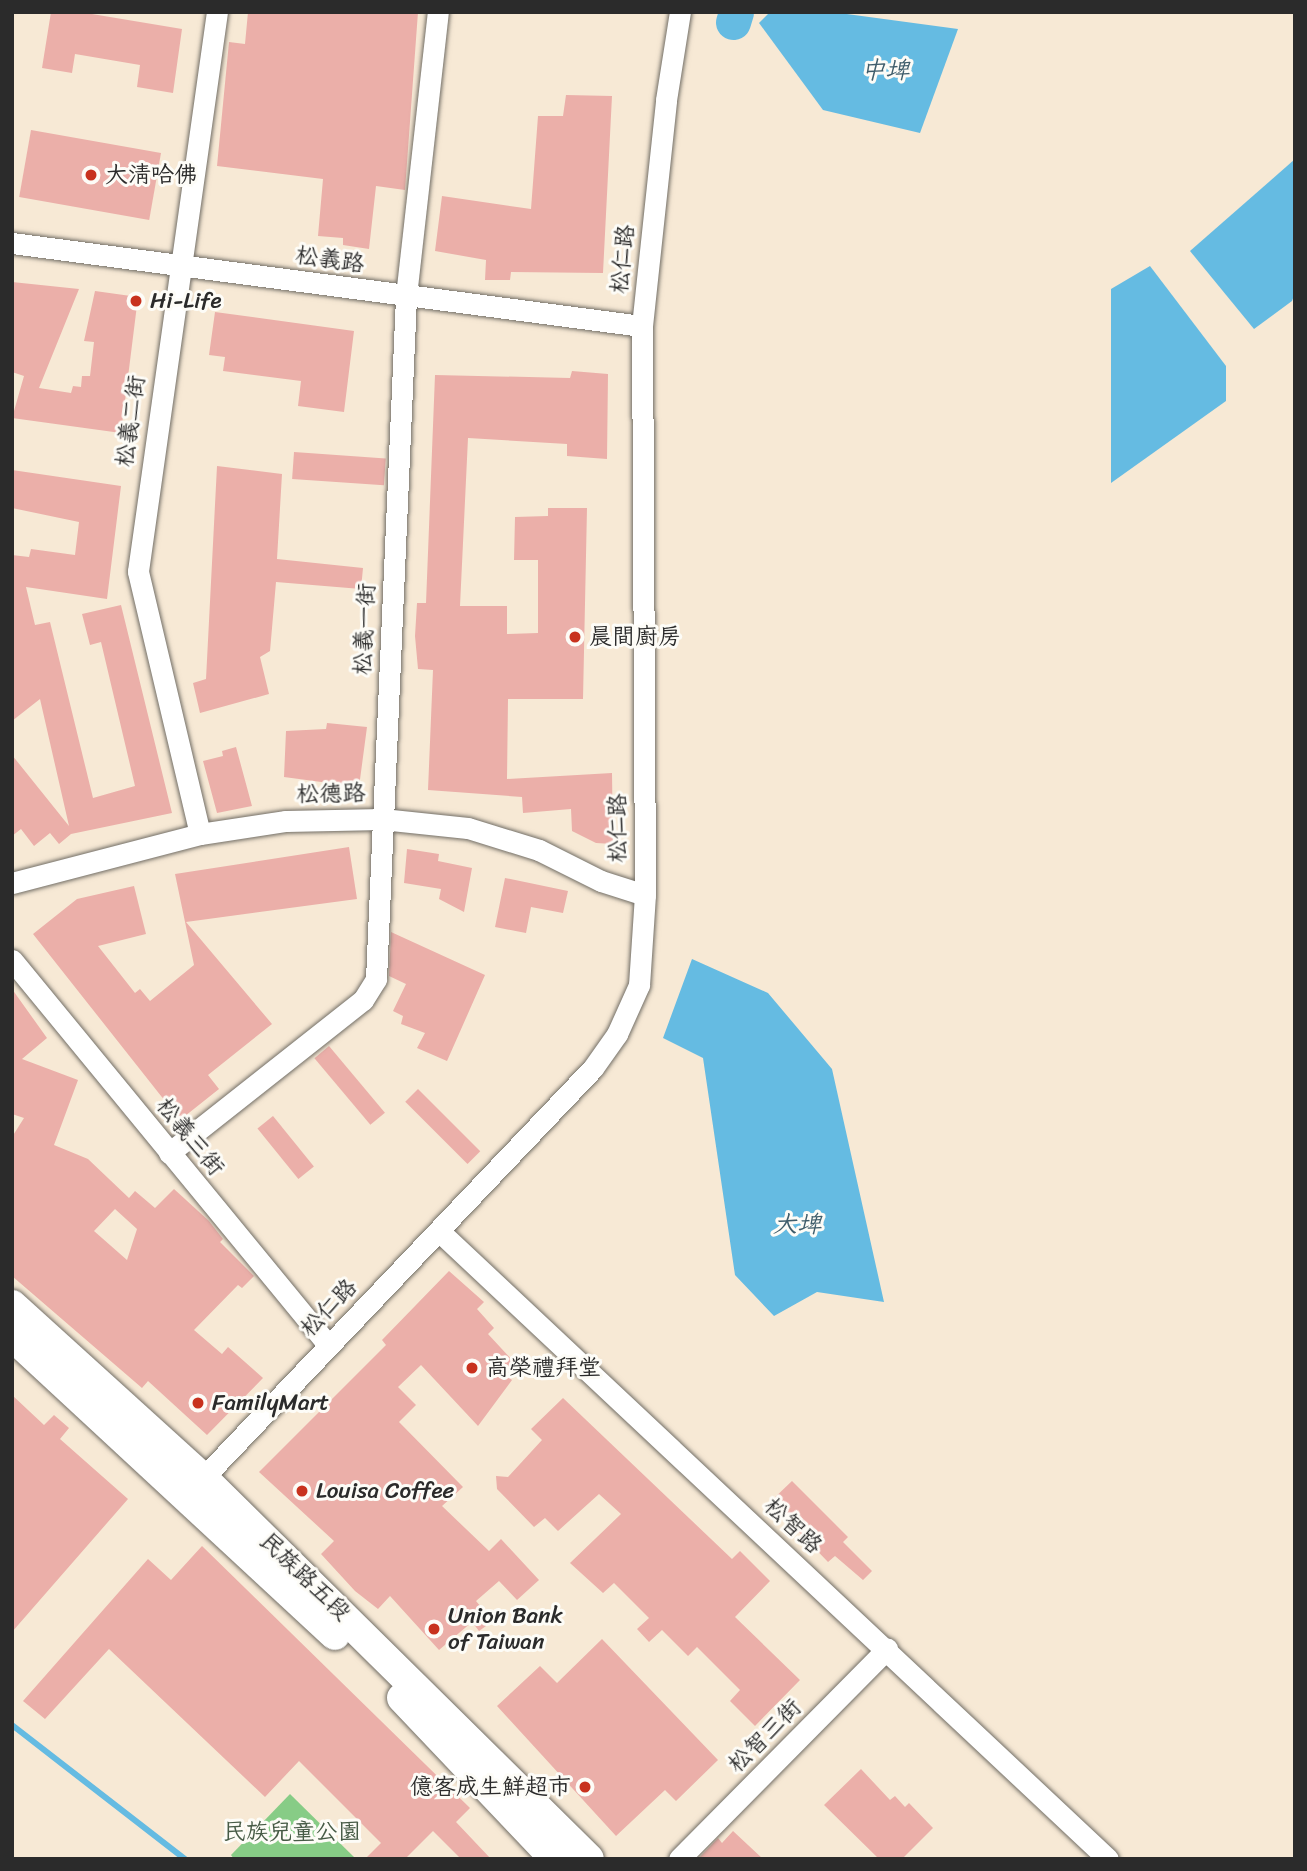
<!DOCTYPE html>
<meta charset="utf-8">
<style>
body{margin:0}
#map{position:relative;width:1307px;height:1871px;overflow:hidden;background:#f7e9d5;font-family:Sriracha,"LXGW WenKai TC",sans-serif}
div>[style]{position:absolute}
.green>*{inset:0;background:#87cc86}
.water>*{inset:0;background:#65bbe2}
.stream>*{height:6px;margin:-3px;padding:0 3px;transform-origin:3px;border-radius:3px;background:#65bbe2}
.river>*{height:35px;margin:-17.5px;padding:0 17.5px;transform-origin:17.5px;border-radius:17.5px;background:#65bbe2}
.building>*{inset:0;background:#ebafa9;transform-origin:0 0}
.roads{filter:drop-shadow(0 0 2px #726e66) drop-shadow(0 0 2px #726e66)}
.street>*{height:21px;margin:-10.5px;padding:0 10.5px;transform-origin:10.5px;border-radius:10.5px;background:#fff}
.secondary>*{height:30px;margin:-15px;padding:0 15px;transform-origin:15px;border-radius:15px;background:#fff}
.dots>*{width:19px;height:19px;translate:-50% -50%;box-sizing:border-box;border:4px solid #fdfcf7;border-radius:50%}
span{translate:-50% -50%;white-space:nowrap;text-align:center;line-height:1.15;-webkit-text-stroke:6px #fdfcf7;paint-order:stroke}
.poi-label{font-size:23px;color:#2b2b2b}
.left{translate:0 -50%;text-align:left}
.right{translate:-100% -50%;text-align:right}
.street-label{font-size:23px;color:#2b2b2b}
.park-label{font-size:23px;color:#475b46}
.water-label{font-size:24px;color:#3f5d6b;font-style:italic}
.frame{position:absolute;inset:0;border:14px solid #2b2b2b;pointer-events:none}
</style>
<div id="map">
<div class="green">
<i style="clip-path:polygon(290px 1794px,356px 1859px,234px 1859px,231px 1855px)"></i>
</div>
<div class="water">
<i style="clip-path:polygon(770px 12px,832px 12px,958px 29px,920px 133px,823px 110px,759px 23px)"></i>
<i style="clip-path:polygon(1295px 159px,1295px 293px,1292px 301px,1254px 329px,1190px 251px)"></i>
<i style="clip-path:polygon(1150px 266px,1226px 366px,1226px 401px,1111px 483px,1111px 289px)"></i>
<i style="clip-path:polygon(692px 959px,768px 993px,832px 1069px,884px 1302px,817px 1292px,774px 1316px,735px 1275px,703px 1058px,663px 1038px)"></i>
</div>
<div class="stream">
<i style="left:12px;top:1725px;width:219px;rotate:37.8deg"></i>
</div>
<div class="river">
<i style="left:733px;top:22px;width:10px;rotate:-73deg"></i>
</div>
<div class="building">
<i style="clip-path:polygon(51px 12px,80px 12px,182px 29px,173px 93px,137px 87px,140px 65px,75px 54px,72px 73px,42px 68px)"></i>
<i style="clip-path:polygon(248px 12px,418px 12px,405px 190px,376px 186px,369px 249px,343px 245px,343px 238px,318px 236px,323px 179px,217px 166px,229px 42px,245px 44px)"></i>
<i style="clip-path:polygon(566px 95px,612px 96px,603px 273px,511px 272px,510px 280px,485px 280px,486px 260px,435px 251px,442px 196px,531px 209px,538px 116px,563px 116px)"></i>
<i style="left:31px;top:130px;width:132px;height:68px;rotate:10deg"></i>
<i style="clip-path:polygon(12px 282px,79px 289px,39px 388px,71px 393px,73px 386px,81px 387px,82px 376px,90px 376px,94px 342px,84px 341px,95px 291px,138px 297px,121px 433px,12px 418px,24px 376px,12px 372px)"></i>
<i style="clip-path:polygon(215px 312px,354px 331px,344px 412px,298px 406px,301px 381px,223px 371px,225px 357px,209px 355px)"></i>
<i style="clip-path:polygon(572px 371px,608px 374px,607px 459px,567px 456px,567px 444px,468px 438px,460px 606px,507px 606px,507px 634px,538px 633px,538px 560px,514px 560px,515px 517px,548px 516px,548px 508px,587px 508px,583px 699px,508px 699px,507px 779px,612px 773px,613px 844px,596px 843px,572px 831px,571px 809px,523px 813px,522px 797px,428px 790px,433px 670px,418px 669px,415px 636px,417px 603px,426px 603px,435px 375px,570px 378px)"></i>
<i style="left:294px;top:452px;width:92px;height:27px;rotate:4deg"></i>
<i style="clip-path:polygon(217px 466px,282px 474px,277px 559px,363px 568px,361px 589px,276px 582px,270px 651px,260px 657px,269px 694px,200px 713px,193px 683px,206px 679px)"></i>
<i style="clip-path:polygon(12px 470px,121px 486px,107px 599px,26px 587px,35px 625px,50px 622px,93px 798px,135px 786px,101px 642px,90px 645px,82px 614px,121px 605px,172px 813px,71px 834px,59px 844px,50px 833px,34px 846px,21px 829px,12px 836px,12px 755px,69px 826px,40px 699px,12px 721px,12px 555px,29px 557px,31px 549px,75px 555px,79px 522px,12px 508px)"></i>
<i style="clip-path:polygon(327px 723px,367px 727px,359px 787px,284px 777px,286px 731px,326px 729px)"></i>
<i style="clip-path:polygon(236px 747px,252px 806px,217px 813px,203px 761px,223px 756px,222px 751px)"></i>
<i style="clip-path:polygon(349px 847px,357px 899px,186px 922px,272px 1024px,208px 1075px,219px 1089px,180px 1120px,33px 934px,77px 899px,134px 886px,146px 934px,98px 946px,135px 993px,140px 989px,150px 1001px,194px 965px,175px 874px)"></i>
<i style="clip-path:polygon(407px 849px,439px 854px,438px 861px,472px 868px,464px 912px,439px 899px,441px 889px,404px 883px)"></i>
<i style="clip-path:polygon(505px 878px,568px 891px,563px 913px,531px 907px,526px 933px,495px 927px)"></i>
<i style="clip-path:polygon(391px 932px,485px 975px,447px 1061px,417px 1048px,425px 1033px,401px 1024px,403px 1016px,393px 1011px,406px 984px,389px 976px)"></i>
<i style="clip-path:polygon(evenodd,12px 989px,47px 1038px,22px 1059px,78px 1080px,54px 1145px,88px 1159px,129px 1198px,135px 1191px,155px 1208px,174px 1189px,209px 1221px,223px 1239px,220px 1242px,254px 1276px,242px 1288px,238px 1285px,194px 1330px,222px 1354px,228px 1347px,263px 1378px,207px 1435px,148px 1381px,142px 1388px,12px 1276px,12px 1137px,24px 1118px,12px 1114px,12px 989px,115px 1209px,137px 1229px,127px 1260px,94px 1231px,115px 1209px)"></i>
<i style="left:329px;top:1046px;width:87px;height:19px;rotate:50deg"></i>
<i style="left:418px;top:1089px;width:88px;height:18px;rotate:45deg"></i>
<i style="left:273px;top:1116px;width:65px;height:20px;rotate:51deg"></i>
<i style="clip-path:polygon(449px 1271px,484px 1302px,477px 1309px,494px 1328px,488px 1334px,514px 1362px,504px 1373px,512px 1380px,478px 1426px,421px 1365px,398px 1387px,416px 1405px,399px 1422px,463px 1487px,442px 1506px,489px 1551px,501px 1539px,539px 1580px,517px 1600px,499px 1581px,476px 1601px,493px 1621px,479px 1631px,472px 1622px,439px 1650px,390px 1596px,378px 1609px,355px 1591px,321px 1554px,334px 1541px,259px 1472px,386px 1345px,382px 1340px)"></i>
<i style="clip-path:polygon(12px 1395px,44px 1425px,54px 1415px,69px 1428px,60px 1439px,128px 1499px,12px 1632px)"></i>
<i style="clip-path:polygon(563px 1398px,732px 1559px,740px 1551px,770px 1581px,735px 1617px,800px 1680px,755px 1726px,730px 1701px,740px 1690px,697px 1647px,688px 1656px,662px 1630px,649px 1642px,637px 1629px,649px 1618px,614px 1583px,603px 1593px,570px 1563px,621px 1514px,599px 1494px,558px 1531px,545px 1518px,534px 1527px,497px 1489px,496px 1476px,508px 1477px,542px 1440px,531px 1429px)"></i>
<i style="clip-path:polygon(792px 1481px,848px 1537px,843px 1542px,872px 1571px,863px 1580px,835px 1556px,828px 1562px,770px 1502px)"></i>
<i style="clip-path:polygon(202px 1546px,470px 1808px,456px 1822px,491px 1859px,461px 1859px,433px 1831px,405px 1859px,365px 1859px,381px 1843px,299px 1761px,265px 1797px,109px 1649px,45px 1719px,23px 1701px,148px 1559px,171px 1580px)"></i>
<i style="clip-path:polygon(602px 1639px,718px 1760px,676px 1801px,665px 1790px,616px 1836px,497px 1706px,540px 1666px,557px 1683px)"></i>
<i style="clip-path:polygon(861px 1769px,890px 1800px,895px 1796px,905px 1807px,909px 1803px,933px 1828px,902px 1859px,879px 1859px,824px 1805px)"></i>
<i style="clip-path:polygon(733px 1831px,763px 1859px,698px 1859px,718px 1838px,722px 1843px)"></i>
</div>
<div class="roads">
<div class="street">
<i style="left:12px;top:243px;width:635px;rotate:7.51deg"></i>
<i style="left:200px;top:834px;width:270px;rotate:-103.3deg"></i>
<i style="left:138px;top:571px;width:565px;rotate:-81.96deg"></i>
<i style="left:12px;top:883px;width:194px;rotate:-14.6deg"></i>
<i style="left:200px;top:834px;width:87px;rotate:-8.6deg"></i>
<i style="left:286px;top:821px;width:96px;rotate:-1.2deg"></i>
<i style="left:382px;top:819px;width:86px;rotate:6deg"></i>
<i style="left:468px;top:828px;width:74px;rotate:17.2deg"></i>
<i style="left:539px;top:850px;width:69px;rotate:26.6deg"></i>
<i style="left:601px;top:881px;width:46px;rotate:17.7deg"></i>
<i style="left:12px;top:960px;width:499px;rotate:50.6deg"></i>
<i style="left:169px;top:1153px;width:247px;rotate:-38.3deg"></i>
<i style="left:363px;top:1000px;width:25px;rotate:-58deg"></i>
<i style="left:376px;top:979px;width:684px;rotate:-87.48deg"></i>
<i style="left:406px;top:296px;width:286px;rotate:-83.6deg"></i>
<i style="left:440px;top:1232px;width:916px;rotate:43.19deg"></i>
<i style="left:203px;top:1478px;width:566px;rotate:-46.43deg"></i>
<i style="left:593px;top:1068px;width:42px;rotate:-54.8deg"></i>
<i style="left:617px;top:1034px;width:54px;rotate:-65.8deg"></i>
<i style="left:639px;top:985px;width:90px;rotate:-86.2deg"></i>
<i style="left:645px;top:895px;width:569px;rotate:-90.3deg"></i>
<i style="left:642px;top:326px;width:227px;rotate:-83.9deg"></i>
<i style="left:666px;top:100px;width:89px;rotate:-81deg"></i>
<i style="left:679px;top:1859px;width:296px;rotate:-45.3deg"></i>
</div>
<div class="secondary">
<i style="left:12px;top:1305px;width:258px;rotate:42.2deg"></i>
<i style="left:203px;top:1478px;width:542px;rotate:44.63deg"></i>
<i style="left:12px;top:1336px;width:440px;rotate:42.8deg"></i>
<i style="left:402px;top:1698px;width:222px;rotate:46.5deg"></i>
</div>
</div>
<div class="dots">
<i style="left:91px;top:175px;background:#c8321e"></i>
<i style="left:136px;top:301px;background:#c8321e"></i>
<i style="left:575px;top:637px;background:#c8321e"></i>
<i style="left:472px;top:1368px;background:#c8321e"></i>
<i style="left:198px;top:1403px;background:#c8321e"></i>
<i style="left:302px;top:1491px;background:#c8321e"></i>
<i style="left:434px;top:1629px;background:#c8321e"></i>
<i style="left:585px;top:1787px;background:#c8321e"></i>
</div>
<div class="poi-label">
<span class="left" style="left:105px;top:175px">大清哈佛</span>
<span class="left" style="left:150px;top:301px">Hi-Life</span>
<span class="left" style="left:589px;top:637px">晨間廚房</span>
<span class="left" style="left:486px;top:1368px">高榮禮拜堂</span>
<span class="left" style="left:212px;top:1403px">FamilyMart</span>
<span class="left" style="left:316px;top:1491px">Louisa Coffee</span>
<span class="left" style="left:448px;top:1629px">Union Bank<br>of Taiwan</span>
<span class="right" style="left:571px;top:1787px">億客成生鮮超市</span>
</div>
<div class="street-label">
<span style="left:623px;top:259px;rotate:-84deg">松仁路</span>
<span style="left:330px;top:260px;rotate:8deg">松義路</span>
<span style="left:131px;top:421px;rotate:-82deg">松義二街</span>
<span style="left:365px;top:629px;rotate:-87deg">松義一街</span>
<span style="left:331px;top:794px;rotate:-1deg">松德路</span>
<span style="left:618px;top:828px;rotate:-90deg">松仁路</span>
<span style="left:190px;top:1137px;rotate:51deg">松義三街</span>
<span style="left:329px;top:1308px;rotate:-46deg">松仁路</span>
<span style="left:793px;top:1526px;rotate:43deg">松智路</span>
<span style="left:305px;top:1577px;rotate:44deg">民族路五段</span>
<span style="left:765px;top:1736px;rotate:-45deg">松智三街</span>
</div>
<div class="park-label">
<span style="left:292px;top:1832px">民族兒童公園</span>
</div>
<div class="water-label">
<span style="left:885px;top:71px">中埤</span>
<span style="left:797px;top:1225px">大埤</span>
</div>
<div class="frame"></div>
</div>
